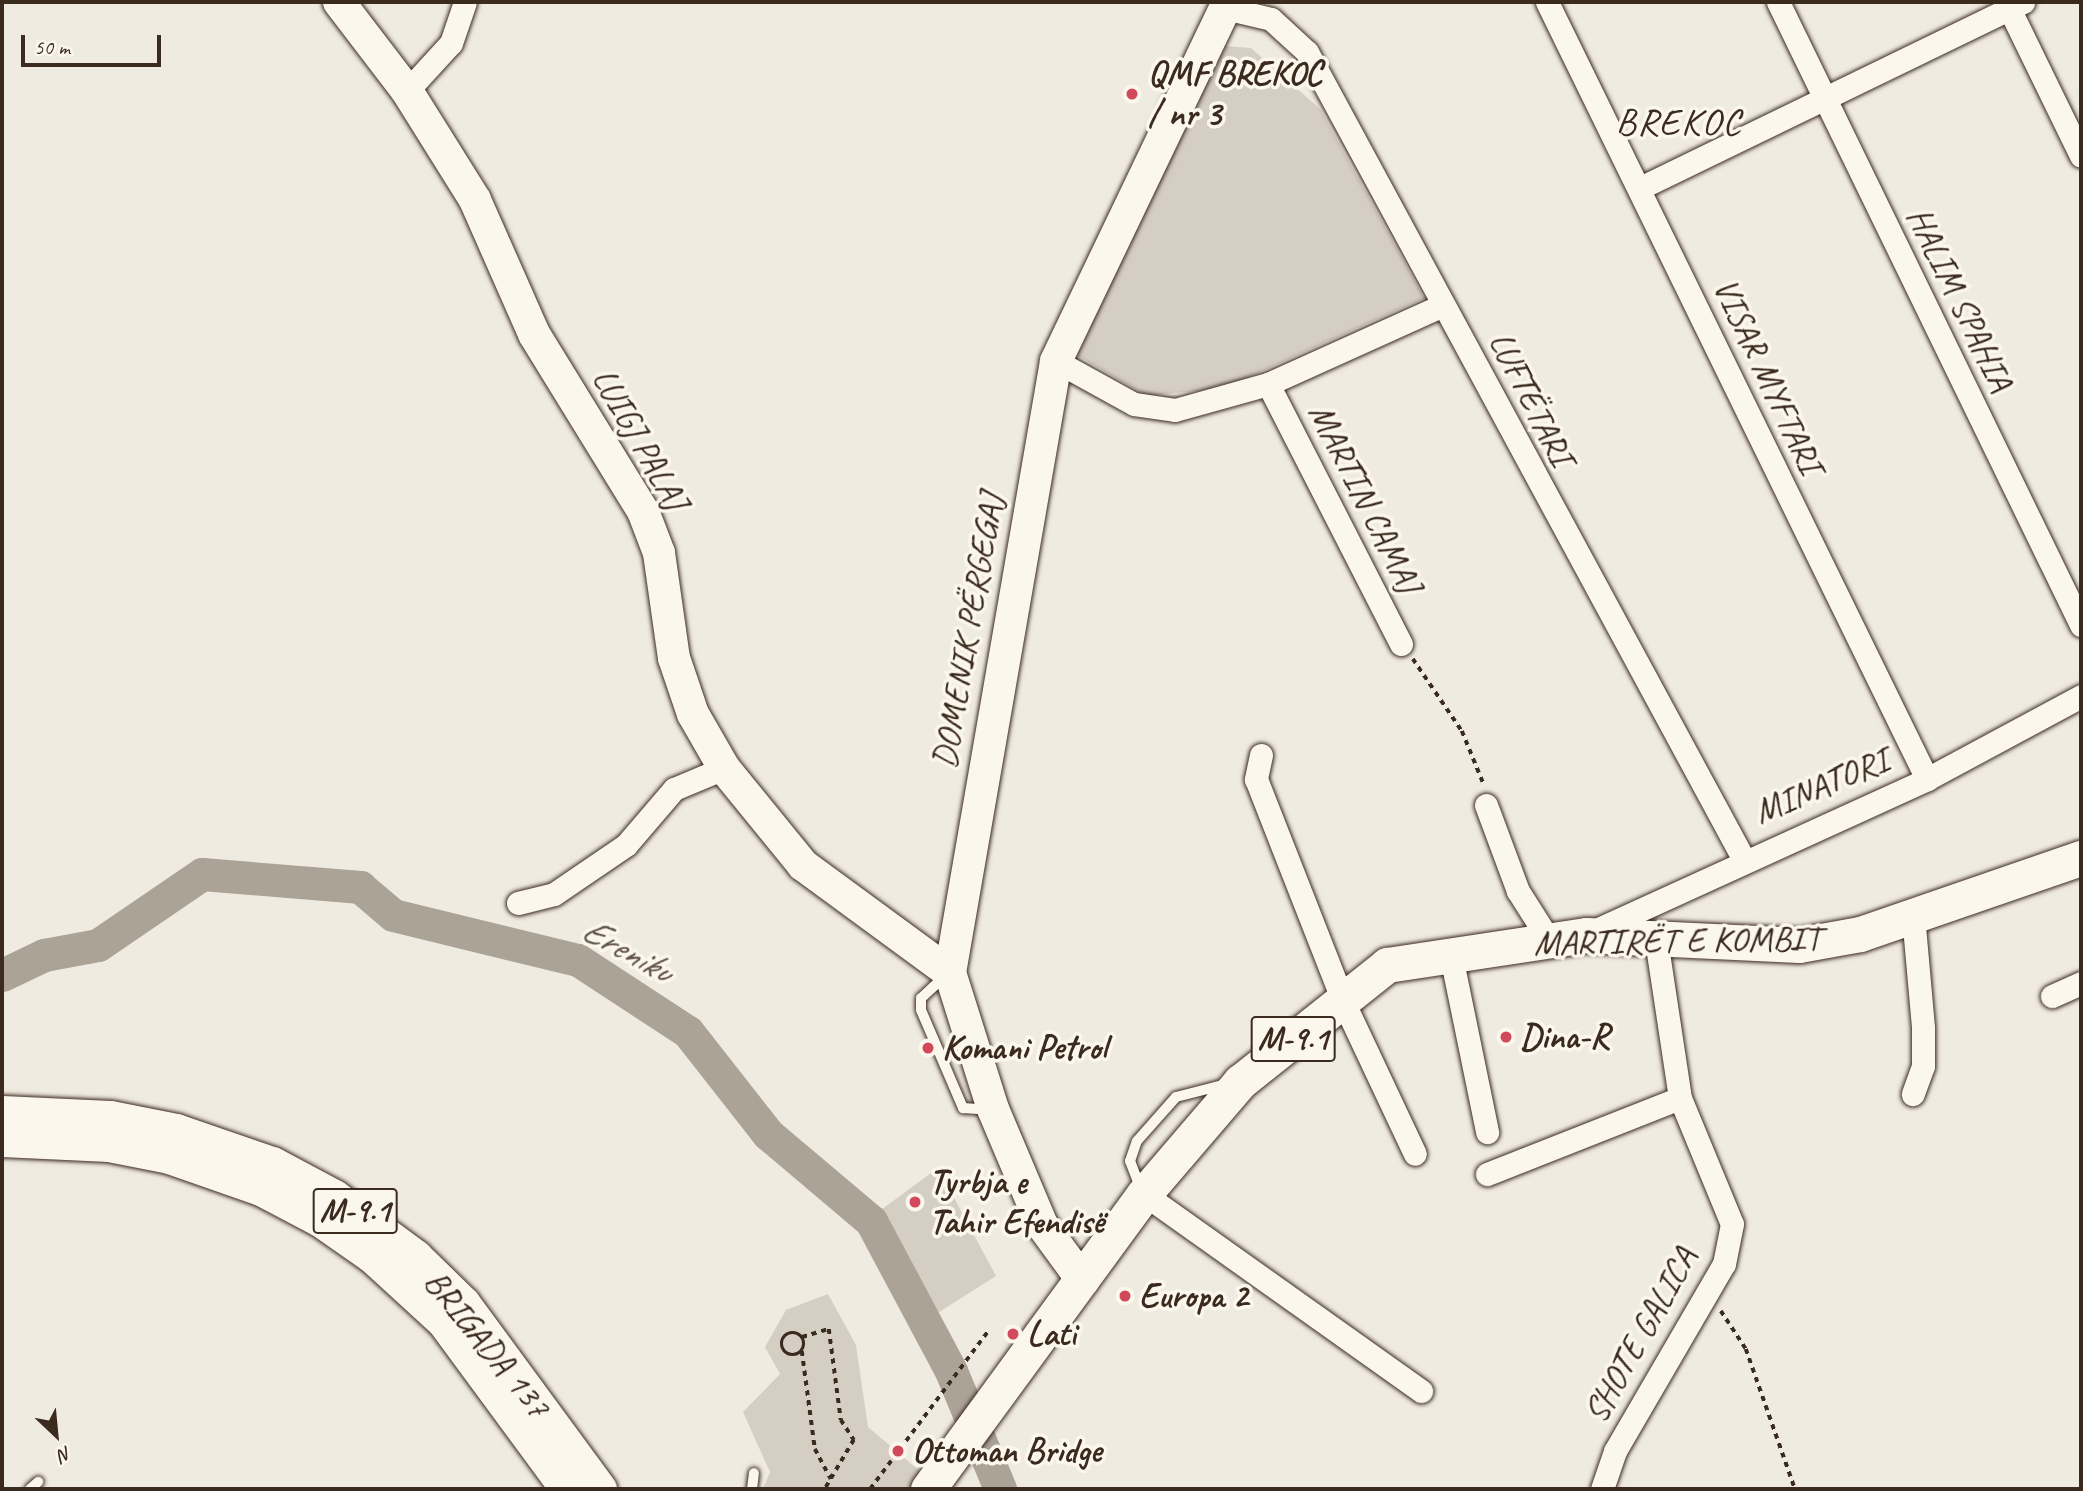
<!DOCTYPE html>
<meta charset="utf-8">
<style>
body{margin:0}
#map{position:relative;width:2083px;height:1491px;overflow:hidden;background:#f0ebe0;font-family:Caveat,sans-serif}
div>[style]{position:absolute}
.green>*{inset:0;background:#d5cec3}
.river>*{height:33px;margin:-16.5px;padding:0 16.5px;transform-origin:16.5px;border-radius:16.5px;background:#aca397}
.path>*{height:3.5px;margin-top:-1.75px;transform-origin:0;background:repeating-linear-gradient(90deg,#3b2a1e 0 5px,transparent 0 10px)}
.path>.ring{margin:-1.75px;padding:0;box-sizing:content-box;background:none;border:3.5px solid #3b2a1e;border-radius:50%}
.roads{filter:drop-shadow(0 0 2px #3b2a1e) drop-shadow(0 0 2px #3b2a1e)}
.service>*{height:10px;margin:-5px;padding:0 5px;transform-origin:5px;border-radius:5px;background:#fbf7ec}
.minor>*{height:23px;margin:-11.5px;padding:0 11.5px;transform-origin:11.5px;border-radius:11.5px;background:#fbf7ec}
.secondary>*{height:32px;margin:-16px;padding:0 16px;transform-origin:16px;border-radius:16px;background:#fbf7ec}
.primary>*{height:35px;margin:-17.5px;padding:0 17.5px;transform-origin:17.5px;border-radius:17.5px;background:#fbf7ec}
.dots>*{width:19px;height:19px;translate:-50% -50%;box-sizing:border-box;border:4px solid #fbf7ec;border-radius:50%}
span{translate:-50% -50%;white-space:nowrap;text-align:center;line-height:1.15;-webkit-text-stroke:7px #fbf7ec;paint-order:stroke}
.shield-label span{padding:2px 5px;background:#fbf7ec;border:2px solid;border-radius:5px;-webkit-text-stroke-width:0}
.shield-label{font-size:33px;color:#3b2a1e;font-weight:700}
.poi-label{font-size:35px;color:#3b2a1e;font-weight:700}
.left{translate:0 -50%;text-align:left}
.street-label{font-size:35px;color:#3b2a1e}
.water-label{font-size:37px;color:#635448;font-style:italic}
.quarter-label{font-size:38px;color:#3b2a1e;letter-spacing:2px}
.frame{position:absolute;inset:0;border:4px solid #3b2a1e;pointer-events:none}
.north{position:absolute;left:21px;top:1400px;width:70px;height:70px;-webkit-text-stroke:5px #fbf7ec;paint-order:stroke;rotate:154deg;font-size:19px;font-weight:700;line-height:28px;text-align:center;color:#3b2a1e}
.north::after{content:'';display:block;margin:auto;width:24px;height:32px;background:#3b2a1e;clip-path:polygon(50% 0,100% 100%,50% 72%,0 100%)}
.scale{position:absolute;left:21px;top:35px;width:140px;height:32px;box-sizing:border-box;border:4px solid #3b2a1e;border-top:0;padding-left:9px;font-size:21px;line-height:24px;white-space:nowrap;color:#3b2a1e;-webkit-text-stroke:5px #fbf7ec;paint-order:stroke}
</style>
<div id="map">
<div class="green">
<i style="clip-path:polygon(1224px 46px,1251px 48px,1320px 109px,1424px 298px,1224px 388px,1147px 396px,1077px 355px)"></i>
<i style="clip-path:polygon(938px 1168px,996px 1276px,936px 1314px,863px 1223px)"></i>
<i style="clip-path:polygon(828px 1294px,856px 1345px,868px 1427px,922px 1473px,910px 1489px,763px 1489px,770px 1472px,743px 1412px,780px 1374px,765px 1347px,786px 1310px)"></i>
</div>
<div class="river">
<i style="left:2px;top:975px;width:47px;rotate:-25.5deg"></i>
<i style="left:44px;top:955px;width:55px;rotate:-10.5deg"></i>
<i style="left:98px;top:945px;width:126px;rotate:-34.3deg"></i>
<i style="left:202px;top:874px;width:159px;rotate:4.7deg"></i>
<i style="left:360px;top:887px;width:43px;rotate:40.3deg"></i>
<i style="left:393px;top:915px;width:190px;rotate:13.7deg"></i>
<i style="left:578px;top:960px;width:131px;rotate:33.2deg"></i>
<i style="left:688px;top:1032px;width:130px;rotate:51.9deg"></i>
<i style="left:768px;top:1134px;width:135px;rotate:40.2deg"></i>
<i style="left:871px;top:1221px;width:170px;rotate:61.9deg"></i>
<i style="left:951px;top:1371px;width:128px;rotate:67.4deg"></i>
</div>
<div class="path">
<i style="left:1413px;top:659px;width:87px;rotate:55.8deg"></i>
<i style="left:1462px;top:731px;width:58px;rotate:67.8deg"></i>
<i style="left:1721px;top:1311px;width:45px;rotate:56.7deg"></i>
<i style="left:1746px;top:1349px;width:148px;rotate:70.7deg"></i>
<i class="ring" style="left:782px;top:1333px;width:18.5px;height:18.5px"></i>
<i style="left:802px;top:1337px;width:28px;rotate:-17deg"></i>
<i style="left:829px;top:1329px;width:92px;rotate:82.5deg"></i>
<i style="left:841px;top:1420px;width:24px;rotate:57deg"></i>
<i style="left:854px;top:1440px;width:57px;rotate:120.6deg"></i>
<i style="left:802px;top:1351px;width:99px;rotate:82.4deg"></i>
<i style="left:815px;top:1449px;width:34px;rotate:62deg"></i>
<i style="left:870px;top:1489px;width:197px;rotate:-53.2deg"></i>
</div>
<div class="roads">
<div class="service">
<i style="left:947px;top:974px;width:35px;rotate:137deg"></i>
<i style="left:921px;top:998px;width:12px;rotate:90deg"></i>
<i style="left:921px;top:1010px;width:107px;rotate:66.8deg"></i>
<i style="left:963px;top:1108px;width:26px;rotate:4deg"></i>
<i style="left:1140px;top:1187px;width:28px;rotate:-111deg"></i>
<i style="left:1130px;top:1161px;width:21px;rotate:-71deg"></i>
<i style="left:1137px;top:1141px;width:59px;rotate:-48.4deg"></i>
<i style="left:1176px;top:1097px;width:53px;rotate:-14.3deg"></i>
<i style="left:30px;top:1489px;width:11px;rotate:-41deg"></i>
<i style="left:752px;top:1489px;width:16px;rotate:-83deg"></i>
</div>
<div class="minor">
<i style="left:1547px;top:2px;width:865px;rotate:63.94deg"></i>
<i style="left:1778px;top:2px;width:693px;rotate:64.06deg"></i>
<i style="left:2006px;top:2px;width:171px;rotate:64deg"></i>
<i style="left:1225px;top:8px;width:47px;rotate:13.4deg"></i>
<i style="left:1271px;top:19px;width:49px;rotate:42.5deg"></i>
<i style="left:1307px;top:52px;width:916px;rotate:61.59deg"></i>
<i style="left:407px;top:91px;width:65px;rotate:-47.5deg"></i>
<i style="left:451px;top:43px;width:43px;rotate:-71.1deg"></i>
<i style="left:1640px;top:188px;width:426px;rotate:-25.9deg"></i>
<i style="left:1056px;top:361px;width:89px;rotate:28.9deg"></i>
<i style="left:1134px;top:404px;width:41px;rotate:8.3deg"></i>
<i style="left:1175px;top:410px;width:97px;rotate:-15.6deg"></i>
<i style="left:1268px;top:384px;width:192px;rotate:-24.3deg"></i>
<i style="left:1268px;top:384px;width:292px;rotate:62.9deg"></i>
<i style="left:1261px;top:755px;width:25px;rotate:102deg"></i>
<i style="left:1256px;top:779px;width:236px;rotate:68.6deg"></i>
<i style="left:1342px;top:999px;width:171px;rotate:64.8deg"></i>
<i style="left:1486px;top:805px;width:92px;rotate:69.6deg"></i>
<i style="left:1518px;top:891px;width:58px;rotate:57.7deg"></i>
<i style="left:518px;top:903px;width:37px;rotate:-14deg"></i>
<i style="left:554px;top:894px;width:87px;rotate:-34.2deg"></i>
<i style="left:626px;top:845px;width:74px;rotate:-49.4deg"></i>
<i style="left:674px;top:789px;width:54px;rotate:-22.8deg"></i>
<i style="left:1913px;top:915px;width:113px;rotate:84.9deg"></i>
<i style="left:1923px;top:1028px;width:38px;rotate:90deg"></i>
<i style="left:1923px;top:1066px;width:30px;rotate:110deg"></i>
<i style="left:1592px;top:932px;width:368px;rotate:-24.5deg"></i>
<i style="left:1927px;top:779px;width:175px;rotate:-28.3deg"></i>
<i style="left:1450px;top:951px;width:185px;rotate:78.4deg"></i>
<i style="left:2052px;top:996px;width:32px;rotate:-24deg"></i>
<i style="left:1487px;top:1174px;width:207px;rotate:-21.5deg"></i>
<i style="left:1144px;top:1194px;width:340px;rotate:35.4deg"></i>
<i style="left:1602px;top:1489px;width:40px;rotate:-71.1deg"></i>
<i style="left:1615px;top:1451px;width:216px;rotate:-59.8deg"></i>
<i style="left:1724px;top:1264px;width:41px;rotate:-78.7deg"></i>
<i style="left:1732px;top:1224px;width:136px;rotate:-112.4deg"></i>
<i style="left:1680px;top:1098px;width:160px;rotate:-98.6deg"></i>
</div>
<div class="secondary">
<i style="left:339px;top:2px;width:112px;rotate:52.6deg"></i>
<i style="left:407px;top:91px;width:128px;rotate:58deg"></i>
<i style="left:475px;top:200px;width:146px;rotate:66.2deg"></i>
<i style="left:534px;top:334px;width:208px;rotate:58.4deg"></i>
<i style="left:643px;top:511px;width:45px;rotate:69.1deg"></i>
<i style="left:659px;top:553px;width:106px;rotate:81.9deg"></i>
<i style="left:674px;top:658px;width:59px;rotate:71.3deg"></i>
<i style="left:693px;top:714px;width:62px;rotate:60.1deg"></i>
<i style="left:724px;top:768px;width:125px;rotate:50.8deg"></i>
<i style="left:803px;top:865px;width:182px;rotate:36.3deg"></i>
<i style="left:1083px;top:1281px;width:69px;rotate:-126.2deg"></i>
<i style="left:1042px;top:1225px;width:126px;rotate:-112.9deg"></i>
<i style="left:993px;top:1109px;width:143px;rotate:-107.5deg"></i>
<i style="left:950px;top:973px;width:621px;rotate:-80.17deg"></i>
<i style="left:1056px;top:361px;width:398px;rotate:-64.4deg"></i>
</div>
<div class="primary">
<i style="left:2px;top:1113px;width:108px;rotate:2.7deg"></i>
<i style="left:110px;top:1118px;width:67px;rotate:11.1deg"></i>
<i style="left:176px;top:1131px;width:102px;rotate:19deg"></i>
<i style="left:272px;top:1164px;width:70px;rotate:28deg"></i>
<i style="left:334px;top:1197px;width:101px;rotate:36.5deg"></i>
<i style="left:415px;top:1257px;width:67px;rotate:44.4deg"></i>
<i style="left:463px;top:1304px;width:230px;rotate:53.7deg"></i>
<i style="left:2px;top:1139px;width:107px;rotate:2.7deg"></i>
<i style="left:109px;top:1144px;width:61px;rotate:11.3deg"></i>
<i style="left:169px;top:1156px;width:97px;rotate:19.2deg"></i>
<i style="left:261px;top:1188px;width:67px;rotate:27.7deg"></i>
<i style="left:320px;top:1219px;width:65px;rotate:34.9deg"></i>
<i style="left:373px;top:1256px;width:96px;rotate:42.5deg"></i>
<i style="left:444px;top:1321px;width:209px;rotate:53.6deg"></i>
<i style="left:928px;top:1489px;width:366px;rotate:-53.8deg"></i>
<i style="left:1144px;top:1194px;width:148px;rotate:-49.4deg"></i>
<i style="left:1240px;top:1082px;width:188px;rotate:-38.5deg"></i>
<i style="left:1387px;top:965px;width:201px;rotate:-8.6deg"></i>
<i style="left:1586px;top:935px;width:213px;rotate:2.7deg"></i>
<i style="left:1799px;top:945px;width:62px;rotate:-10.2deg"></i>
<i style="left:1860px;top:934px;width:234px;rotate:-19deg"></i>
</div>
</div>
<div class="dots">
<i style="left:1132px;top:94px;background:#d1495b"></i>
<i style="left:1506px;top:1037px;background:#d1495b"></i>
<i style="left:928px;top:1048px;background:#d1495b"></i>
<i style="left:915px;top:1202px;background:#d1495b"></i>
<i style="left:1125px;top:1296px;background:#d1495b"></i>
<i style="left:1013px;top:1334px;background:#d1495b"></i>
<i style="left:898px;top:1451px;background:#d1495b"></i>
</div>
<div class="shield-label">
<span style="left:1293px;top:1039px">M-9.1</span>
<span style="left:355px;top:1211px">M-9.1</span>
</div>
<div class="poi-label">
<span class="left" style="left:1148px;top:94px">QMF BREKOC<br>/ nr 3</span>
<span class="left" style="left:1520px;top:1037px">Dina-R</span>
<span class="left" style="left:942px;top:1048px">Komani Petrol</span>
<span class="left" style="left:929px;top:1202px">Tyrbja e<br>Tahir Efendisë</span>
<span class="left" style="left:1139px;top:1296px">Europa 2</span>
<span class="left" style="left:1027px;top:1334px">Lati</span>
<span class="left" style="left:912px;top:1451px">Ottoman Bridge</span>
</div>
<div class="street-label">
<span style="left:1960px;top:299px;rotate:64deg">HALIM SPAHIA</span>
<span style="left:1768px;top:376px;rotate:65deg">VISAR MYFTARI</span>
<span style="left:1531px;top:399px;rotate:63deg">LUFTËTARI</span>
<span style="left:640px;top:439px;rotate:60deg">LUIGJ PALAJ</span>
<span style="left:1365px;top:498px;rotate:63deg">MARTIN CAMAJ</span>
<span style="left:968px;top:631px;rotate:-80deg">DOMENIK PËRGEGAJ</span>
<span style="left:1821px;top:786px;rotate:-23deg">MINATORI</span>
<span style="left:1677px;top:941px;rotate:-1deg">MARTIRËT E KOMBIT</span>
<span style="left:1640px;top:1335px;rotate:-61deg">SHOTE GALICA</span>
<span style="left:487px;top:1344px;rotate:51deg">BRIGADA 137</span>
</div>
<div class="water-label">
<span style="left:627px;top:950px;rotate:29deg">Ereniku</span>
</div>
<div class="quarter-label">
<span style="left:1679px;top:122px">BREKOC</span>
</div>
<div class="frame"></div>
<div class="north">N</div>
<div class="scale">50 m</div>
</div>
